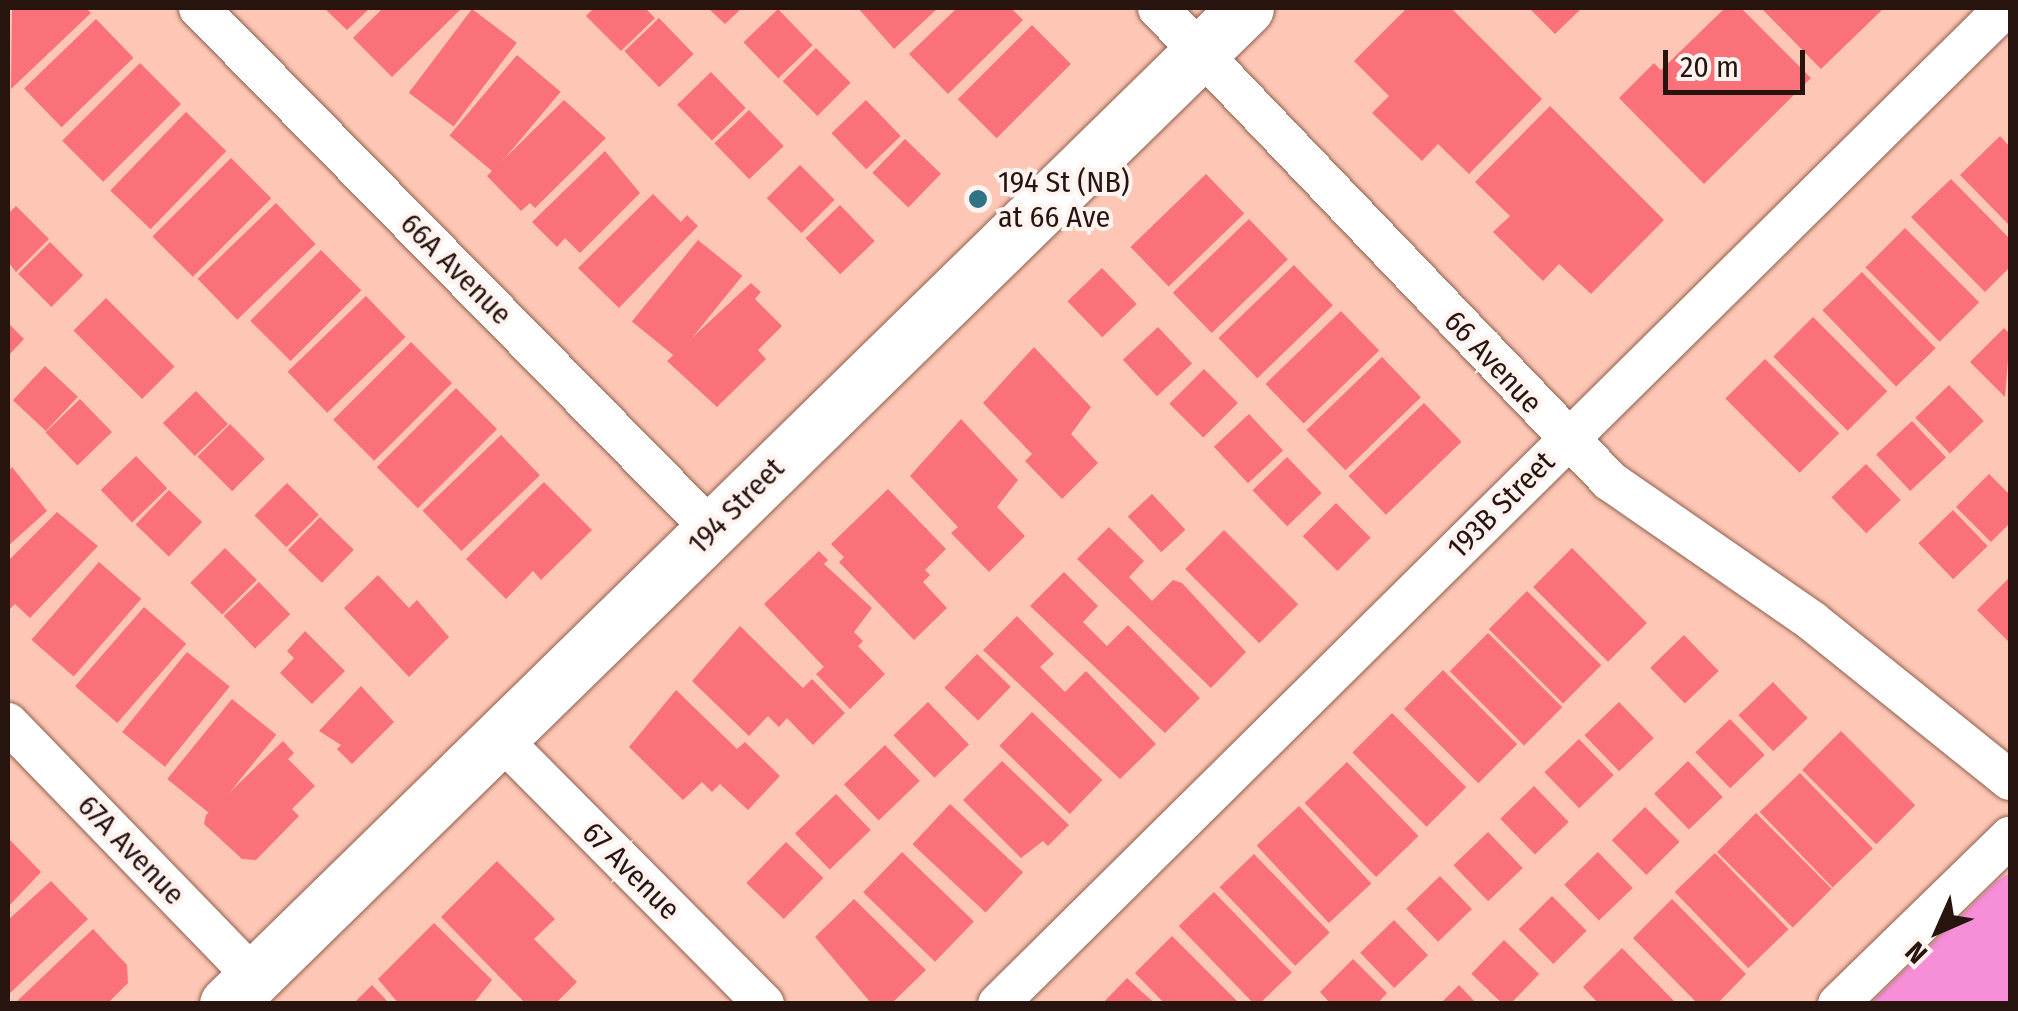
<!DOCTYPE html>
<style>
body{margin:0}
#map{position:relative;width:2018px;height:1011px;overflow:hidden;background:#fec7b5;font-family:"Fira Sans Condensed",sans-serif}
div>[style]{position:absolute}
.green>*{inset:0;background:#f68ed8}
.building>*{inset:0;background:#fa7179;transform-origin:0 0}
.roads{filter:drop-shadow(0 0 2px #8e5e4e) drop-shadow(0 0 2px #8e5e4e)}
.street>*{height:40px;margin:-20px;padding:0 20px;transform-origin:20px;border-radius:20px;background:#fff}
.secondary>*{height:55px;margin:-27.5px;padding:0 27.5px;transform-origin:27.5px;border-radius:27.5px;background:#fff}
.dots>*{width:28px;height:28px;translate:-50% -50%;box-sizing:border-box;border:5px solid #fff3f0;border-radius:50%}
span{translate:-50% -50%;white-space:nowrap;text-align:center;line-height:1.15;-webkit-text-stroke:8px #fff3f0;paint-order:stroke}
.poi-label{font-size:30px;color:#28140e}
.left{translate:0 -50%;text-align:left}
.street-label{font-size:30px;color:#28140e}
.frame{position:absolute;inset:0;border:10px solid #28140e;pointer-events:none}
.north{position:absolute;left:1888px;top:881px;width:100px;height:100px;-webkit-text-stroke:8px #fff3f0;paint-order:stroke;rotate:225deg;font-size:28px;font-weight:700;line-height:40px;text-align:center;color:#28140e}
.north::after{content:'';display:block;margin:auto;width:35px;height:45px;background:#28140e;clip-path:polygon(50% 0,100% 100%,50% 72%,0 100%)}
.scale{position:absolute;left:1663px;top:50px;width:142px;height:45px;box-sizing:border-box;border:5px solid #28140e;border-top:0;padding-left:12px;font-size:30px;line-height:35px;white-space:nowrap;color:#28140e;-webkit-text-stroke:8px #fff3f0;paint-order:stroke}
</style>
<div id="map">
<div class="green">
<i style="clip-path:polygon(2010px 873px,2010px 1003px,1871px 1003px,1997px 881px)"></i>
</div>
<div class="building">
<i style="clip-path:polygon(12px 8px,86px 8px,91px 13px,11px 89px)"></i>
<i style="clip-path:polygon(324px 8px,370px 8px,347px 30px)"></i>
<i style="clip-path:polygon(383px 8px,462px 8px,392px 77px,353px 38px)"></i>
<i style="clip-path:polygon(594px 8px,645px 8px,655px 18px,621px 51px,586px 16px)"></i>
<i style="clip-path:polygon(708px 8px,742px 8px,725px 24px)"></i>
<i style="clip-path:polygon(858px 8px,938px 8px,894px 49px)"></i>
<i style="clip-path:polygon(957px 8px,1011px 8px,1023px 20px,948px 94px,909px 54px)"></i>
<i style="clip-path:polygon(1407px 8px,1451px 8px,1542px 99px,1469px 174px,1438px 144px,1422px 161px,1372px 113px,1389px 96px,1354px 61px)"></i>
<i style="clip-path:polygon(1529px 8px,1582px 8px,1555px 34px)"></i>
<i style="clip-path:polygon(1725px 8px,1741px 8px,1811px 78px,1704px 184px,1619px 98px,1654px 63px,1661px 70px)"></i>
<i style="clip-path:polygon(1761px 8px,1884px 8px,1821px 69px)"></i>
<i style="left:472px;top:9px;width:56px;height:105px;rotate:37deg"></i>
<i style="left:778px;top:9px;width:50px;height:48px;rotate:46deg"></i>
<i style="left:659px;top:18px;width:50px;height:48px;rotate:46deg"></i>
<i style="left:96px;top:19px;width:54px;height:100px;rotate:46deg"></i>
<i style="left:1032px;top:25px;width:55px;height:105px;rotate:45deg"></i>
<i style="left:816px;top:48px;width:49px;height:47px;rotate:45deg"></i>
<i style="left:517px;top:55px;width:57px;height:105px;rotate:40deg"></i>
<i style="left:140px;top:63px;width:58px;height:110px;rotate:45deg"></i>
<i style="left:711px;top:72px;width:50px;height:47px;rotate:46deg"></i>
<i style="clip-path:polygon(564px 100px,606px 138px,535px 208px,530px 203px,521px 211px,487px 176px)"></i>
<i style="left:866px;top:100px;width:50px;height:48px;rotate:46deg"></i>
<i style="clip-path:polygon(1550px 106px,1664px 220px,1591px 294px,1559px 264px,1543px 281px,1493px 232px,1510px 216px,1475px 182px)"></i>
<i style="left:749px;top:110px;width:50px;height:48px;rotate:46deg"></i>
<i style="left:186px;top:112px;width:56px;height:109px;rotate:44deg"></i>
<i style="clip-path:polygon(2000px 136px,2010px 147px,2010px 226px,1960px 175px)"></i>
<i style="left:905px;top:139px;width:50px;height:47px;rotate:44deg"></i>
<i style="clip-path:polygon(605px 151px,640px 193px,580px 253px,565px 238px,557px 247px,532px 222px)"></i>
<i style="left:231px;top:158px;width:57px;height:111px;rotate:45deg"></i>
<i style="left:800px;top:165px;width:49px;height:47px;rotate:45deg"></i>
<i style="left:1206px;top:174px;width:55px;height:105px;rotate:46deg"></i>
<i style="clip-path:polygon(1951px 179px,2010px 239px,2010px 267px,1985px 292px,1911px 217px)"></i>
<i style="clip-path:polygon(653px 194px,681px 222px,687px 215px,698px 226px,619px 308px,578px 268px)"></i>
<i style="left:276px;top:203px;width:57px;height:109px;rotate:46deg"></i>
<i style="left:840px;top:205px;width:50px;height:48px;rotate:46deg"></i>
<i style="clip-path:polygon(16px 206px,49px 239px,16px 272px,8px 262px,8px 214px)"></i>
<i style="left:1249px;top:219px;width:56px;height:106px;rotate:46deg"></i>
<i style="left:1905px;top:228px;width:105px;height:56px;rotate:45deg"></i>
<i style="left:698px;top:240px;width:57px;height:105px;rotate:39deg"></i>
<i style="left:50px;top:242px;width:47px;height:45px;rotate:45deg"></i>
<i style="left:321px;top:250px;width:57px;height:100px;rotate:45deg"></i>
<i style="left:1294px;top:265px;width:56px;height:105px;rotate:46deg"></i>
<i style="left:1102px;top:268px;width:50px;height:48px;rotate:46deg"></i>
<i style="left:1862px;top:272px;width:106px;height:55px;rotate:46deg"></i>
<i style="clip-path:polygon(751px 283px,761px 292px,755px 299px,782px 326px,758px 350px,766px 359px,717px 407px,667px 361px)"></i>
<i style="left:366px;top:296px;width:57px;height:109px;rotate:46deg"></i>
<i style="left:106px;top:298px;width:97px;height:46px;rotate:45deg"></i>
<i style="left:1341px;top:311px;width:55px;height:105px;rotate:46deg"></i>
<i style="left:1813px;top:317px;width:105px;height:56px;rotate:45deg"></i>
<i style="clip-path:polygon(8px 323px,24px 339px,8px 356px)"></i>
<i style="left:1158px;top:327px;width:50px;height:48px;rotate:47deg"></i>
<i style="clip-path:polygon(2004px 328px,2010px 334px,2005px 397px,1970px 362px)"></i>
<i style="left:411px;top:342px;width:58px;height:110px;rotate:45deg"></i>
<i style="clip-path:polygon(1034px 347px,1091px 407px,1071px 434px,1098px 463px,1062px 499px,1025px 461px,1032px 454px,983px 403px)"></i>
<i style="left:1382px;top:357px;width:56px;height:105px;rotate:46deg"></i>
<i style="left:1765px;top:359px;width:105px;height:56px;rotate:45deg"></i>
<i style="left:45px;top:366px;width:45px;height:47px;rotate:43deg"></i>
<i style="left:1204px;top:369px;width:48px;height:49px;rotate:45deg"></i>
<i style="left:1949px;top:385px;width:50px;height:47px;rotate:46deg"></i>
<i style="left:456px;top:388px;width:58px;height:112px;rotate:45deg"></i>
<i style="left:196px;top:391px;width:46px;height:46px;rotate:46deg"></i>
<i style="left:80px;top:399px;width:46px;height:48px;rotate:46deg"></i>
<i style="left:1424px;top:403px;width:54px;height:105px;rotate:46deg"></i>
<i style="left:1249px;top:414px;width:50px;height:48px;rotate:47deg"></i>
<i style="clip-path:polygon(961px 419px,1018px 480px,997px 507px,1025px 536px,989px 572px,951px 533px,958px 527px,910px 476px)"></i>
<i style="left:1912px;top:421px;width:50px;height:49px;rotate:47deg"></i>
<i style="left:230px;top:424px;width:49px;height:46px;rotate:45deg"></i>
<i style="left:501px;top:435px;width:56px;height:109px;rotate:46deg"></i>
<i style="left:136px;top:456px;width:45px;height:49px;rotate:46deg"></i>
<i style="left:1287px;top:457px;width:50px;height:48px;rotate:46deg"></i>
<i style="left:1866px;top:464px;width:50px;height:48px;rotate:46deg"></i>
<i style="clip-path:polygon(12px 467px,47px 511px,8px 546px,8px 472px)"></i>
<i style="clip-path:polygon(1989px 474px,2010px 495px,2010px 523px,1991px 542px,1956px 507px)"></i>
<i style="clip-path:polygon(544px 482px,592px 530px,541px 580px,533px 571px,506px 599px,466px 559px)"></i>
<i style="left:287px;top:483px;width:45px;height:46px;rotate:45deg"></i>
<i style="clip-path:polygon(888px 489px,946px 549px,925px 570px,930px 575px,923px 582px,947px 608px,914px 640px,839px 562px,844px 557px,831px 544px)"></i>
<i style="left:169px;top:490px;width:46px;height:48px;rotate:44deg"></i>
<i style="left:1152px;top:494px;width:49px;height:33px;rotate:47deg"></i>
<i style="left:1336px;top:503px;width:49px;height:47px;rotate:45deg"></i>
<i style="left:1953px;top:510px;width:50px;height:48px;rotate:46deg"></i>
<i style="clip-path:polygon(57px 512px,98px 546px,30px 618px,15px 604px,8px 611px,8px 561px)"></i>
<i style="left:320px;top:517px;width:47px;height:46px;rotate:44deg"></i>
<i style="clip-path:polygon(1109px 527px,1144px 561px,1129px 577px,1152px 601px,1173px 580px,1182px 583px,1246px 652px,1211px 688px,1077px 559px)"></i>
<i style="left:1224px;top:530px;width:105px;height:55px;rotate:45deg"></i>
<i style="left:225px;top:548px;width:45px;height:49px;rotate:45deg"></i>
<i style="left:1572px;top:548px;width:106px;height:55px;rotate:45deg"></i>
<i style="clip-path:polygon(819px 551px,828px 560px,824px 564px,872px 608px,854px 632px,863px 641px,858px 646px,885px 674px,850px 709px,816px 674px,824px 667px,764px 604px)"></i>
<i style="left:99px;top:562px;width:56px;height:103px;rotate:41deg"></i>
<i style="clip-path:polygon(1064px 572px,1098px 606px,1083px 622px,1107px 646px,1128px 625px,1200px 698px,1165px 733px,1030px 606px)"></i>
<i style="clip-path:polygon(378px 575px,409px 608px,417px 600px,449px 637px,409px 677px,344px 608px)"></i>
<i style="clip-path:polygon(2010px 577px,2010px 643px,1977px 610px)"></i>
<i style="left:259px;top:582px;width:45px;height:49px;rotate:46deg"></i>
<i style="left:1527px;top:591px;width:105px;height:54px;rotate:45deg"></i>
<i style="left:144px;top:607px;width:56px;height:105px;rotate:41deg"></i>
<i style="clip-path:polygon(1017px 616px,1054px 654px,1040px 667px,1065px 692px,1086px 671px,1156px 744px,1120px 779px,983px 650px)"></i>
<i style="clip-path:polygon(740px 626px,803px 688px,812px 679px,845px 713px,813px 745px,787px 718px,779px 727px,768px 716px,749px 736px,692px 681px)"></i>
<i style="clip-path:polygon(305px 631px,345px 671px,312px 704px,280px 673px,294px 658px,287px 651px)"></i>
<i style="left:1488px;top:633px;width:105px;height:54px;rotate:45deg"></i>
<i style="left:1684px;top:635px;width:50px;height:47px;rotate:46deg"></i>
<i style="left:187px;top:652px;width:55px;height:103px;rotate:39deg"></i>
<i style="left:977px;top:654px;width:47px;height:47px;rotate:44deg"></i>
<i style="left:1443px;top:670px;width:105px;height:55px;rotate:45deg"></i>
<i style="left:1773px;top:682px;width:50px;height:48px;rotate:46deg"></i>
<i style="clip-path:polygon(361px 686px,394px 722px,352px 764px,337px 749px,341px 745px,319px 731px)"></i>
<i style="clip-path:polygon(676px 690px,737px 749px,745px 742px,780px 776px,748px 810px,720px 784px,712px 792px,702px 782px,683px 800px,629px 747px)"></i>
<i style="left:232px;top:699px;width:57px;height:103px;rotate:39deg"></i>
<i style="left:928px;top:702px;width:59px;height:48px;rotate:46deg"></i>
<i style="left:1619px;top:702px;width:50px;height:48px;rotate:46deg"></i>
<i style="left:1032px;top:712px;width:98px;height:47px;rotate:44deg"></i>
<i style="left:1392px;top:713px;width:105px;height:56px;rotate:45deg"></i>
<i style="left:1730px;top:719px;width:50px;height:48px;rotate:46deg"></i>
<i style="left:1841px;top:731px;width:105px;height:55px;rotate:45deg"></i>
<i style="left:1579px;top:739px;width:50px;height:48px;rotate:46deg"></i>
<i style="clip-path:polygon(283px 741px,294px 753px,288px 759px,315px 786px,292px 809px,299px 816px,256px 860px,242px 859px,204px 824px,206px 815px)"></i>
<i style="left:885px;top:745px;width:50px;height:57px;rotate:46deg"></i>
<i style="clip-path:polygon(1002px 761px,1069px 825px,1048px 846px,1043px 841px,1021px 858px,963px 800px)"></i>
<i style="left:1688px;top:761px;width:50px;height:47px;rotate:46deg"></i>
<i style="left:1347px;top:762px;width:103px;height:59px;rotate:46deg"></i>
<i style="left:1800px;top:773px;width:105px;height:56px;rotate:46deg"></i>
<i style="left:1534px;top:786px;width:50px;height:47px;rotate:46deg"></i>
<i style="left:836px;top:794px;width:50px;height:57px;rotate:46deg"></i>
<i style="left:950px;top:804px;width:100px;height:55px;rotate:43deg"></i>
<i style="left:1299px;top:806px;width:106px;height:58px;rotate:47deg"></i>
<i style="left:1645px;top:807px;width:49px;height:47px;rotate:45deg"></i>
<i style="left:1756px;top:813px;width:107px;height:55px;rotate:45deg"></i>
<i style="left:1488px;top:832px;width:50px;height:48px;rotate:46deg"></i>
<i style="clip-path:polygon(8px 838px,41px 872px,8px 907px)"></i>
<i style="left:786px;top:842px;width:52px;height:57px;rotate:44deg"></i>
<i style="left:902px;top:852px;width:100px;height:56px;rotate:44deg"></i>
<i style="left:1598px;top:852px;width:50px;height:47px;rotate:46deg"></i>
<i style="left:1715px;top:853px;width:106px;height:56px;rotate:46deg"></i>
<i style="left:1254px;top:854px;width:109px;height:48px;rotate:46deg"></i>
<i style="clip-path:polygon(497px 861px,555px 919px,534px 939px,577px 982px,555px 1004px,526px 1004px,441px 917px)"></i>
<i style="left:1440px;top:876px;width:46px;height:47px;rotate:46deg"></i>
<i style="clip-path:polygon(51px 881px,88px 919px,8px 995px,8px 920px)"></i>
<i style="left:1214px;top:892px;width:112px;height:49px;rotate:46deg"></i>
<i style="left:1552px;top:896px;width:49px;height:47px;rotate:45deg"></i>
<i style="clip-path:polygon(854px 899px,926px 970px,892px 1003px,871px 1003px,815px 937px)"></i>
<i style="clip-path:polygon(1672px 899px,1746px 974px,1717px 1004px,1698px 1004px,1633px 938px)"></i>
<i style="left:1394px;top:920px;width:49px;height:47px;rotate:46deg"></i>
<i style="clip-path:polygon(434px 923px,492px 980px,473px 1004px,399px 1004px,378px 979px)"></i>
<i style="clip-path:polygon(93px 929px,127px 965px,128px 983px,107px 1004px,14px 1004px)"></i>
<i style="clip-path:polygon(1172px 936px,1240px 1004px,1165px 1004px,1135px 973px)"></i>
<i style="left:1504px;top:940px;width:49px;height:47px;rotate:44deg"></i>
<i style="clip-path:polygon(1622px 948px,1677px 1004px,1599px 1004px,1583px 987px)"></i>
<i style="clip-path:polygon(1353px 959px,1387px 993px,1377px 1004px,1331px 1004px,1320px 992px)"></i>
<i style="clip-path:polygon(1127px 978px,1142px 992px,1156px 1004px,1102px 1004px)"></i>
<i style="clip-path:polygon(372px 985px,390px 1004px,353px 1004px)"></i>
<i style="clip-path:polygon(1459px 985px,1477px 1004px,1440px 1004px)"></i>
</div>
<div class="roads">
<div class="street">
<i style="left:199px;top:8px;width:732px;rotate:45.5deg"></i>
<i style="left:1158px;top:8px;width:654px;rotate:46.3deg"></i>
<i style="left:1610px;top:481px;width:246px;rotate:34.7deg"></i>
<i style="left:1812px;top:621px;width:254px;rotate:38.8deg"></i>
<i style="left:8px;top:723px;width:354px;rotate:45.9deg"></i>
<i style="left:499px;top:737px;width:376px;rotate:45.2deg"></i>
<i style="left:998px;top:1004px;width:1416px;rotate:-44.69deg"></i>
<i style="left:1838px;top:1004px;width:240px;rotate:-44.2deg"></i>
</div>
<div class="secondary">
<i style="left:227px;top:1004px;width:1425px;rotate:-44.35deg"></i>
</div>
</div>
<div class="dots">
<i style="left:978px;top:199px;background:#317386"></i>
</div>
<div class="poi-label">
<span class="left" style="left:998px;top:199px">194 St (NB)<br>at 66 Ave</span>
</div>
<div class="street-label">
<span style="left:456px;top:269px;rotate:45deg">66A Avenue</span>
<span style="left:1493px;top:362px;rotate:47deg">66 Avenue</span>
<span style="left:1501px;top:505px;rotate:-45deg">193B Street</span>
<span style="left:736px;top:506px;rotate:-45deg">194 Street</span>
<span style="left:131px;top:850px;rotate:46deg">67A Avenue</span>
<span style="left:631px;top:871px;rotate:45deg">67 Avenue</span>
</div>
<div class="frame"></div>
<div class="north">N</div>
<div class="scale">20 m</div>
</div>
